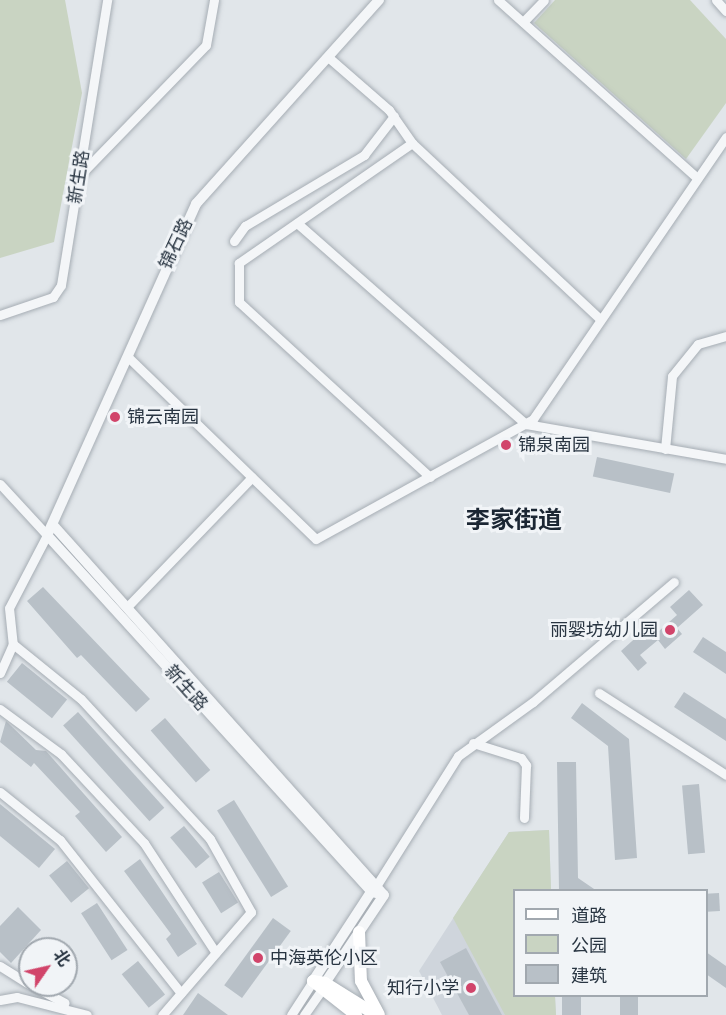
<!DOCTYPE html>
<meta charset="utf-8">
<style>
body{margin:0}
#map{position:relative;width:726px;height:1015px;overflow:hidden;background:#e1e6ea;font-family:"Space Grotesk","Noto Sans SC",sans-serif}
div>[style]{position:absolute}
.built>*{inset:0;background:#cfd5dc}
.green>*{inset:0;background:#c9d4c2}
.building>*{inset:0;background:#b8c0c7;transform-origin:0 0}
.roads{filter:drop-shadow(0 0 2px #a6adb4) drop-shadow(0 0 2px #a6adb4)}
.minor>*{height:9px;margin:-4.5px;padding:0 4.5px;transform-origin:4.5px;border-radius:4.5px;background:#f4f6f8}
.tertiary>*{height:10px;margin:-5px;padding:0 5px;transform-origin:5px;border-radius:5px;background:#f4f6f8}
.secondary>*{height:12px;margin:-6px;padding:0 6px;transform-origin:6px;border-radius:6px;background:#fff}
.dots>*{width:16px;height:16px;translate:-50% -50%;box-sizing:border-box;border:3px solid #f1f4f7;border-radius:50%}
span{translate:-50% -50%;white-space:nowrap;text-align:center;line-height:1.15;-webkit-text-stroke:6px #f1f4f7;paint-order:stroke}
.street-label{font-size:18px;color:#293542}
.poi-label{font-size:18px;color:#293542}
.left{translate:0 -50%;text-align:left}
.right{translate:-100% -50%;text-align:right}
.district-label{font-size:24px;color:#1b2633;font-weight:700}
.legend{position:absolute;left:513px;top:889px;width:195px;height:108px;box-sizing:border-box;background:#f1f4f7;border:2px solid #a1a8af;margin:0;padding:8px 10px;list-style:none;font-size:18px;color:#293542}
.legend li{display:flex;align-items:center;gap:12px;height:30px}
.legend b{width:30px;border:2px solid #a1a8af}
.north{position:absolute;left:18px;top:937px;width:60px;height:60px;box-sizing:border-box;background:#f1f4f7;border:2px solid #a1a8af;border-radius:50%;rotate:56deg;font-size:16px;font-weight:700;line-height:24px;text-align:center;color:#293542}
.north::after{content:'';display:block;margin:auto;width:21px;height:27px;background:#d1446a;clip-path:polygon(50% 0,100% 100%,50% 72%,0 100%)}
</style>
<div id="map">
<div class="built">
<i style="clip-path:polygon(549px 830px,551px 890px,514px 890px,514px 996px,555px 996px,556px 1015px,442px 1015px,419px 971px,509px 832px)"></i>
</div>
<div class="green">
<i style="clip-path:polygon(0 0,65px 0,82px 93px,54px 242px,0 258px)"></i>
<i style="clip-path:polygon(555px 0,690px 0,726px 39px,726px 103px,686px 159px,534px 23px)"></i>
<i style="clip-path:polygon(549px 830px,551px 890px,514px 890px,514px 996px,555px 996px,556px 1015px,505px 1015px,453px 918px,509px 832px)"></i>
</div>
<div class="building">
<i style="left:597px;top:457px;width:79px;height:20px;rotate:12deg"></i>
<i style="clip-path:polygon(43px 587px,150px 699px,136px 712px,81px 655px,77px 658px,27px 601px)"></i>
<i style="clip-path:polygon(689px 590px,703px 605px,677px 628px,682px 634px,665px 649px,658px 640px,640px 655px,647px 663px,638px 671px,621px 651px,652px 623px,659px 631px,677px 615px,670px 607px)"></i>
<i style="clip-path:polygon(703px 637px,726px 652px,726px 674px,693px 652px)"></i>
<i style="left:22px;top:663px;width:58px;height:24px;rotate:39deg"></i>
<i style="clip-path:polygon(684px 692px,726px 719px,726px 741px,674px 707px)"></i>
<i style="clip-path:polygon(582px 703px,629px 739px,637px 858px,615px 860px,608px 746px,571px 718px)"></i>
<i style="left:78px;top:712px;width:129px;height:20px;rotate:48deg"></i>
<i style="left:165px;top:718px;width:69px;height:19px;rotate:49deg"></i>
<i style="clip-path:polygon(6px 721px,36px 750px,46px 751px,122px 837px,106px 852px,75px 816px,80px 812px,34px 763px,31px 767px,0 742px)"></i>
<i style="clip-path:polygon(557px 762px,576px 762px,578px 878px,597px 891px,559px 891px)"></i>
<i style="left:699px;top:784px;width:69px;height:17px;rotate:85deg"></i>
<i style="left:234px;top:800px;width:102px;height:20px;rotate:58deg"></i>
<i style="clip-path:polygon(0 804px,55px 849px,39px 868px,0 836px)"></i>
<i style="left:184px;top:826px;width:40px;height:18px;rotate:50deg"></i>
<i style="clip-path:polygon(140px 859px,197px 944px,178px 957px,166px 939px,171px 934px,124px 871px)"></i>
<i style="left:67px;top:861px;width:35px;height:23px;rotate:51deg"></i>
<i style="left:219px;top:872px;width:36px;height:20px;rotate:58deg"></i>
<i style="left:719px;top:893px;width:18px;height:13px;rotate:87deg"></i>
<i style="left:97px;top:903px;width:56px;height:19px;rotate:57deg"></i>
<i style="clip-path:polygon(18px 907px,41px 930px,11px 963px,0 952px,0 926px)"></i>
<i style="left:273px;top:918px;width:22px;height:83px;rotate:36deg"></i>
<i style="clip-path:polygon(466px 948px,502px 1015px,469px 1015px,440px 962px)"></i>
<i style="clip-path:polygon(706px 952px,726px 966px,726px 988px,706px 974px)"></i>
<i style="left:138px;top:961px;width:43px;height:21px;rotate:51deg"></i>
<i style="clip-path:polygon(198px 993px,228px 1015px,183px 1015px)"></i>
<i style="left:562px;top:996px;width:19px;height:19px"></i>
<i style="left:620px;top:996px;width:18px;height:19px"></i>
</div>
<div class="roads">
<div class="minor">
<i style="left:498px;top:0;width:267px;rotate:41.8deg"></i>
<i style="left:716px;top:0;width:15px;rotate:48deg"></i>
<i style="left:523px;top:22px;width:30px;rotate:-46deg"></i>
<i style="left:328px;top:57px;width:81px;rotate:41deg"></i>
<i style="left:389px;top:110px;width:40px;rotate:55.1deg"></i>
<i style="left:412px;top:143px;width:256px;rotate:43.1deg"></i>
<i style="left:412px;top:143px;width:211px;rotate:145.3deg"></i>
<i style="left:239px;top:263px;width:39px;rotate:90deg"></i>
<i style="left:239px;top:302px;width:259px;rotate:42.5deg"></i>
<i style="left:79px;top:176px;width:182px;rotate:-45.9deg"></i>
<i style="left:206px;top:45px;width:46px;rotate:-79.9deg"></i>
<i style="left:297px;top:223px;width:305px;rotate:41.3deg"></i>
<i style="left:526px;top:424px;width:203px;rotate:9.9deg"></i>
<i style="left:234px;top:241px;width:19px;rotate:-54deg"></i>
<i style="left:245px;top:226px;width:139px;rotate:-30.8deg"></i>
<i style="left:364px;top:155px;width:49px;rotate:-52.4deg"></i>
<i style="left:0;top:315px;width:56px;rotate:-18.8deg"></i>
<i style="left:53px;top:297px;width:14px;rotate:-56deg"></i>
<i style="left:61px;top:285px;width:289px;rotate:-80.8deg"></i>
<i style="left:129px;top:358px;width:260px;rotate:44.1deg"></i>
<i style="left:316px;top:539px;width:248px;rotate:-28.9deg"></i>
<i style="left:533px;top:419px;width:342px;rotate:-55.6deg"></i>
<i style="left:665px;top:449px;width:73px;rotate:-84.5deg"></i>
<i style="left:672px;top:376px;width:41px;rotate:-50.9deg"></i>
<i style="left:698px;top:344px;width:29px;rotate:-16deg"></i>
<i style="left:0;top:484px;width:69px;rotate:47.3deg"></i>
<i style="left:47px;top:535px;width:82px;rotate:117.5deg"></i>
<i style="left:9px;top:608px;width:36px;rotate:84deg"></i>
<i style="left:13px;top:644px;width:87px;rotate:39deg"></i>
<i style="left:81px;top:699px;width:190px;rotate:47.3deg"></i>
<i style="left:210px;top:839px;width:84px;rotate:60.7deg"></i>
<i style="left:251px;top:912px;width:136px;rotate:130.8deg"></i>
<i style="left:127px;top:607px;width:180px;rotate:-46.1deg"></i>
<i style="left:0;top:673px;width:32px;rotate:-66deg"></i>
<i style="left:599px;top:693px;width:151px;rotate:32.8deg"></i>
<i style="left:0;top:709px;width:76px;rotate:36.4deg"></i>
<i style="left:61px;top:754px;width:122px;rotate:47deg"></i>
<i style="left:144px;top:843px;width:131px;rotate:56.8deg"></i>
<i style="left:473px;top:743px;width:50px;rotate:17.4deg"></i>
<i style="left:521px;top:758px;width:9px;rotate:54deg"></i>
<i style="left:526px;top:765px;width:53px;rotate:92.2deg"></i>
<i style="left:0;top:792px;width:77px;rotate:38.7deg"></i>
<i style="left:60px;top:840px;width:195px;rotate:51.7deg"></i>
<i style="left:378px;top:883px;width:150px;rotate:-57.8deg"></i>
<i style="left:458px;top:756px;width:92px;rotate:-35.8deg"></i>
<i style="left:533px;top:702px;width:185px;rotate:-40.4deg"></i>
<i style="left:0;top:966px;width:36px;rotate:32deg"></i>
<i style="left:31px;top:985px;width:38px;rotate:28deg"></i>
<i style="left:0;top:1000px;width:17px;rotate:-10deg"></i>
<i style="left:17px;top:997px;width:72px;rotate:14.4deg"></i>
<i style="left:291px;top:1015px;width:40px;rotate:-57.1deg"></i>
<i style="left:304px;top:1015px;width:28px;rotate:-55deg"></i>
</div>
<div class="tertiary">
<i style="left:379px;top:0;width:274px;rotate:131.9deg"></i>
<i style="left:196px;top:204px;width:363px;rotate:114.2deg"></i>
<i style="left:47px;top:535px;width:483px;rotate:47.7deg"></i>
<i style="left:372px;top:892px;width:12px;rotate:14deg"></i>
<i style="left:53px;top:525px;width:496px;rotate:48.2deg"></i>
<i style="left:313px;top:981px;width:113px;rotate:-56.9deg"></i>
<i style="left:321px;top:989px;width:113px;rotate:-56.2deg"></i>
</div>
<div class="secondary">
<i style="left:359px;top:932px;width:49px;rotate:87.7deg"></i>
<i style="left:361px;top:981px;width:38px;rotate:62deg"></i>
<i style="left:313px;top:981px;width:12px;rotate:9deg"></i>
<i style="left:325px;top:983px;width:60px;rotate:32.1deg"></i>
<i style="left:313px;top:981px;width:55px;rotate:38.3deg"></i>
</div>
</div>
<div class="dots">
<i style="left:115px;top:417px;background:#d1446a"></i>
<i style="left:506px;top:445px;background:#d1446a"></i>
<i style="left:670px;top:630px;background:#d1446a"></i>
<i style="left:258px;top:958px;background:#d1446a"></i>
<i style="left:471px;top:988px;background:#d1446a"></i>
</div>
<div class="street-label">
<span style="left:79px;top:177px;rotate:-81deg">新生路</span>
<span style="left:176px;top:244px;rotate:-65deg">锦石路</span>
<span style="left:186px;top:688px;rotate:48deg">新生路</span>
</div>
<div class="poi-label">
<span class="left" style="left:127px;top:417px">锦云南园</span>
<span class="left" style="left:518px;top:445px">锦泉南园</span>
<span class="right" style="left:658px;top:630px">丽婴坊幼儿园</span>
<span class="left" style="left:270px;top:958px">中海英伦小区</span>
<span class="right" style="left:459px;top:988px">知行小学</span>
</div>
<div class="district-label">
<span style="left:514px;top:520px">李家街道</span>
</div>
<ul class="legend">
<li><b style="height:8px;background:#fff"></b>道路</li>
<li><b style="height:16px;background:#c9d4c2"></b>公园</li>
<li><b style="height:16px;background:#b8c0c7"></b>建筑</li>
</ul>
<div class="north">北</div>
</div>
